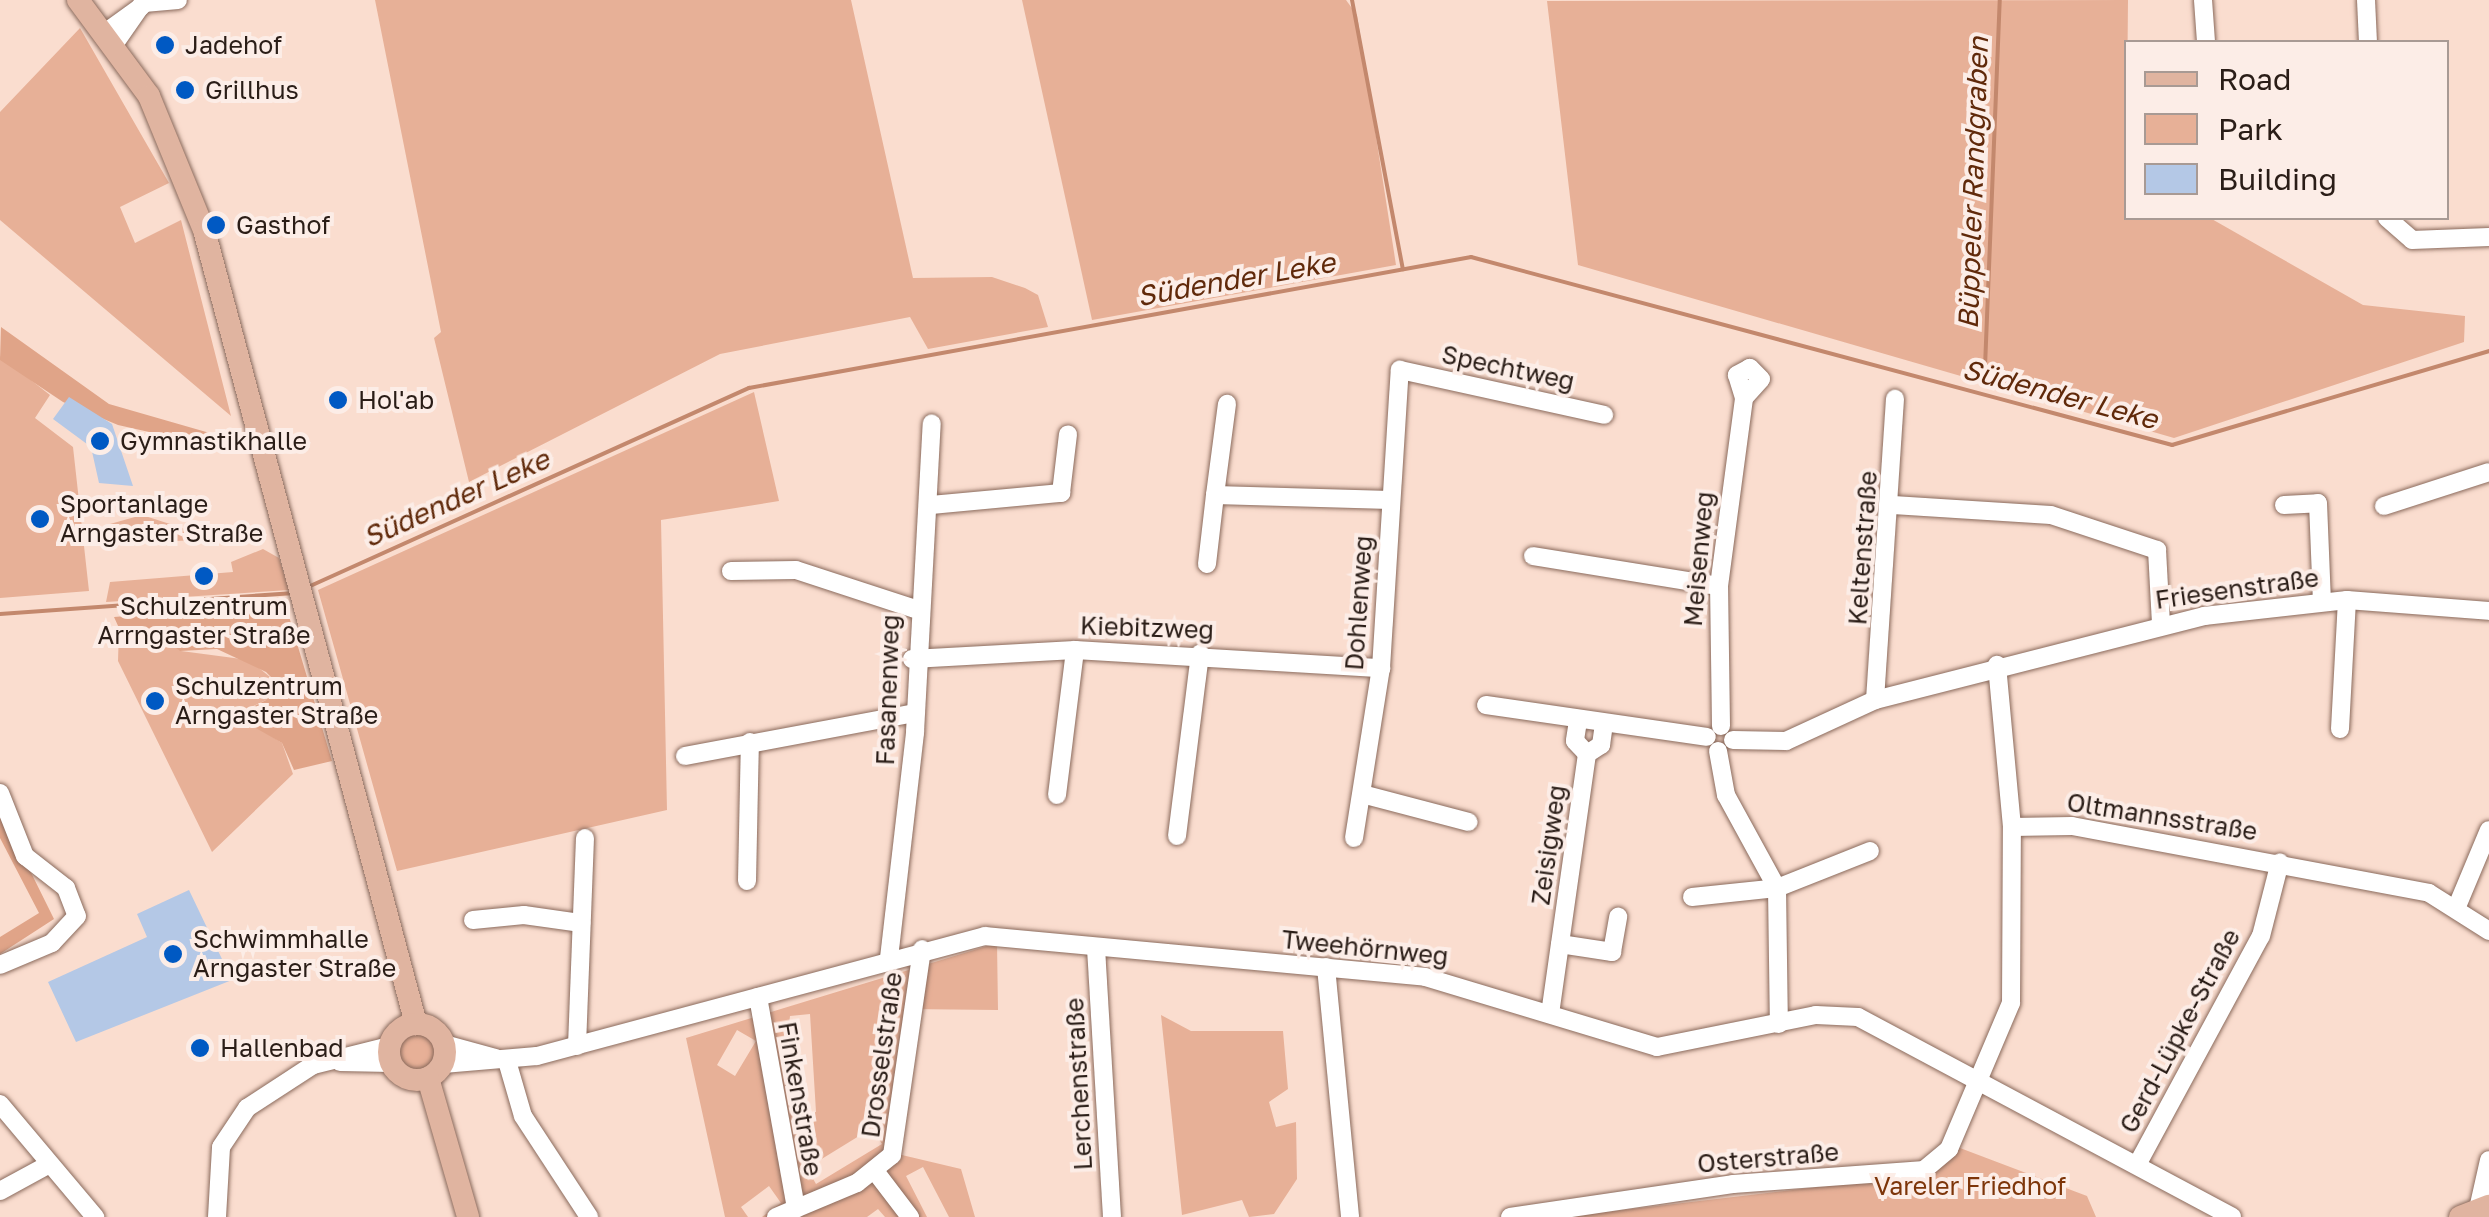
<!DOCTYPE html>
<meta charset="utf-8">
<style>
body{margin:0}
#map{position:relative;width:2489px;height:1217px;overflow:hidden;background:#faddcf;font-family:"Golos Text",sans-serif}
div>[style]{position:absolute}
.green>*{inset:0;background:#e7b097}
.round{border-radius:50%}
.forest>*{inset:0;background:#e0a488}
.stream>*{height:4px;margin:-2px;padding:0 2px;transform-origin:2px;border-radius:2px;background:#c3886d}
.building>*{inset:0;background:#b4c8e6}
.roads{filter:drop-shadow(0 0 2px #8a6a5c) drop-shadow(0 0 2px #8a6a5c)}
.minor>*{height:18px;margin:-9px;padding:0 9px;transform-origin:9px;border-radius:9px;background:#fff}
.major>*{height:22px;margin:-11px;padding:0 11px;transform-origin:11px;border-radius:11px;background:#e0b4a0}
.major>.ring{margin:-11px;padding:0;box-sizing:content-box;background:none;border:22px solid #e0b4a0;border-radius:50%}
.dots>*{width:28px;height:28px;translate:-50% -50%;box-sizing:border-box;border:5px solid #fcede7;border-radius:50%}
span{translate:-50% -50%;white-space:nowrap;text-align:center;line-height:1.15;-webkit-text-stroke:8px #fcede7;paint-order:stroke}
.poi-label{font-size:25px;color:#2a1d17}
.left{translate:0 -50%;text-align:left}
.street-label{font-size:25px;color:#2a1d17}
.park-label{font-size:25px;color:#7d3509}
.water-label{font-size:28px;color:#60290a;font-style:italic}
.legend{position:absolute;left:2124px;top:40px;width:325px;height:180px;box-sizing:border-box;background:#fcede7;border:2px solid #a89a94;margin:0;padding:12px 18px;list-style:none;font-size:30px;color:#2a1d17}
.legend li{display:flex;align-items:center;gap:20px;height:50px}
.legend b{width:50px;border:2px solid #a89a94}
</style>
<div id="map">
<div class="green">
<i style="clip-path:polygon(375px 0,851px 0,913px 278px,992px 277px,1025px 288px,1038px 295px,1048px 327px,928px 349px,910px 317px,720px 354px,469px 482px,434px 338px,441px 332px)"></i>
<i style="clip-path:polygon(1022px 0,1346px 0,1357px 15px,1396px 265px,1092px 320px)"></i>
<i style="clip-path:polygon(2128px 0,2126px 218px,2210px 218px,2363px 305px,2465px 316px,2464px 342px,2174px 438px,1578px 265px,1547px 1px)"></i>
<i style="clip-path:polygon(80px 28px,169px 183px,120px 207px,135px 243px,181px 220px,231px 416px,0 220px,0 112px)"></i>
<i style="clip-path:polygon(0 356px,50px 395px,35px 418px,73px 447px,89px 591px,0 598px)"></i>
<i style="clip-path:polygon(754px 392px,779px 501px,661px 520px,667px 810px,397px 871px,318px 590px)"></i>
<i style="clip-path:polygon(142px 515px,201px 534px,204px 540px,110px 543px,110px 524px)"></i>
<i style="clip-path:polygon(263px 549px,279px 558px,289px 590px,106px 602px,110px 582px,233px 572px,231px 562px)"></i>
<i style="clip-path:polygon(119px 628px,158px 634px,181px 651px,249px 660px,275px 681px,266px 700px,237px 714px,282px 743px,293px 774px,212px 852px,118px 661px)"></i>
<i style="clip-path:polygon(evenodd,997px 943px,998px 1010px,908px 1009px,885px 1151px,961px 1169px,975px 1217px,949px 1217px,923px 1167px,906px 1176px,927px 1217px,885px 1217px,878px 1209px,867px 1217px,762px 1217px,781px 1203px,769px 1186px,741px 1207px,748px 1217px,725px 1217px,686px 1038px,997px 943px,810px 1014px,816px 1112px,797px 1116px,786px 1049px,790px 1016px,810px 1014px,997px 943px,737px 1030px,756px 1041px,735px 1076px,717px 1065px,737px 1030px,997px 943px,872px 1128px,882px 1144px,816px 1184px,807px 1168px,872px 1128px)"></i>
<i style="clip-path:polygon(1161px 1015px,1191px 1031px,1283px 1031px,1288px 1089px,1269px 1102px,1276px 1127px,1296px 1122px,1297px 1179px,1274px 1214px,1249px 1217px,1242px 1200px,1182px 1215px)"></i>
<i class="round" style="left:398px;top:1034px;width:38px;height:38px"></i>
<i style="clip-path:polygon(1960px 1148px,2087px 1196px,2096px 1217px,1564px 1217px,1928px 1174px)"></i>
</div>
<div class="forest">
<i style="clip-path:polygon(1px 327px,109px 404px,234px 440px,229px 450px,118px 425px,63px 402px,0 360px)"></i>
<i style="clip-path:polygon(285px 603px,332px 761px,294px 770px,282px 743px,235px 716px,266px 700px,275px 681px,266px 672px,217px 649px,180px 651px,158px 634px,119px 628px,114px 617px)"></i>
<i style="clip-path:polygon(0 810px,54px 919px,0 954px,0 937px,39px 913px,0 838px)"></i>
</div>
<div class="stream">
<i style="left:1352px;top:0;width:274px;rotate:79.3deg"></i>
<i style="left:1985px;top:367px;width:367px;rotate:-87.7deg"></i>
<i style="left:308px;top:587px;width:484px;rotate:-24.3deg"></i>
<i style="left:749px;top:388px;width:734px;rotate:-10.28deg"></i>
<i style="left:1471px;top:257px;width:726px;rotate:15.01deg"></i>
<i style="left:2172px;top:445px;width:331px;rotate:-16.5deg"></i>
<i style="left:0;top:614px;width:295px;rotate:-4.1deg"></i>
</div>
<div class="building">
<i style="clip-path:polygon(69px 397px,112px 424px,133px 486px,99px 483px,91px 447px,53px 419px)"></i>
<i style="clip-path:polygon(189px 890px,232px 980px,76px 1042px,48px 982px,147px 937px,137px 914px)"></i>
</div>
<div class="roads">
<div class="minor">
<i style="left:2203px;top:0;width:42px;rotate:85.9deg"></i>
<i style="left:2366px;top:0;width:42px;rotate:87.3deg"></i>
<i style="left:144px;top:3px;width:34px;rotate:-5deg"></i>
<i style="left:106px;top:32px;width:44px;rotate:-35.8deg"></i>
<i style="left:115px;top:43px;width:52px;rotate:-55.1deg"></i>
<i style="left:2387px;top:218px;width:33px;rotate:41deg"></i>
<i style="left:2412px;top:240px;width:77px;rotate:-2.2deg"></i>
<i style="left:1215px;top:495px;width:92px;rotate:-82.5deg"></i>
<i style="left:931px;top:505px;width:131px;rotate:-5.3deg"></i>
<i style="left:1061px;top:493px;width:59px;rotate:-83.2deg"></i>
<i style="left:1893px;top:505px;width:158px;rotate:3.6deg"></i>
<i style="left:2051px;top:515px;width:112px;rotate:18.3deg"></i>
<i style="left:2157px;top:550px;width:73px;rotate:86.9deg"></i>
<i style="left:2284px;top:505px;width:34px;rotate:-3deg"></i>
<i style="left:2318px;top:503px;width:99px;rotate:87.7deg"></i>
<i style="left:2384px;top:506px;width:110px;rotate:-17.9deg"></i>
<i style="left:1533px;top:556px;width:188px;rotate:9.2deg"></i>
<i style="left:1207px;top:564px;width:69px;rotate:-83.4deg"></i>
<i style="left:1215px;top:495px;width:175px;rotate:1.6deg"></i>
<i style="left:731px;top:571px;width:65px;rotate:-0.9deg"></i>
<i style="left:796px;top:570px;width:125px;rotate:18.1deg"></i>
<i style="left:912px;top:659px;width:163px;rotate:-3.2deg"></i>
<i style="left:1075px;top:650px;width:307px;rotate:3.4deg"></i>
<i style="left:1875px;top:700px;width:302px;rotate:-86.2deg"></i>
<i style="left:1486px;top:705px;width:223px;rotate:8.2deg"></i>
<i style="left:1578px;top:721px;width:20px;rotate:99deg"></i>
<i style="left:1575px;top:741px;width:18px;rotate:47deg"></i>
<i style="left:1721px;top:726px;width:140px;rotate:-90.8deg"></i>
<i style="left:1719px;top:586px;width:190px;rotate:-82.4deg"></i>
<i style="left:1744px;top:398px;width:25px;rotate:-48deg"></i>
<i style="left:1761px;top:379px;width:16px;rotate:-135deg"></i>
<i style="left:1750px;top:368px;width:15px;rotate:152deg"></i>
<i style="left:1737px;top:375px;width:24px;rotate:73deg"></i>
<i style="left:2340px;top:729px;width:129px;rotate:-86.9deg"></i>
<i style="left:1733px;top:740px;width:53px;rotate:1.1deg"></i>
<i style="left:1786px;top:741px;width:98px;rotate:-24.7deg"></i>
<i style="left:1875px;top:700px;width:340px;rotate:-14.3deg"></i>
<i style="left:2204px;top:616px;width:144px;rotate:-6.4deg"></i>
<i style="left:2347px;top:600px;width:142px;rotate:4.4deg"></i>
<i style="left:1718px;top:751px;width:45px;rotate:79.7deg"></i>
<i style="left:1726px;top:795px;width:106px;rotate:61.3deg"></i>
<i style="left:1777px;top:888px;width:136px;rotate:89.2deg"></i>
<i style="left:1587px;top:754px;width:17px;rotate:-33deg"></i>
<i style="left:1601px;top:745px;width:22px;rotate:-82deg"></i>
<i style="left:685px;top:756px;width:233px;rotate:-10.6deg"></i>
<i style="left:0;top:793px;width:68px;rotate:68.4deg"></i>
<i style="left:25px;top:856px;width:52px;rotate:38deg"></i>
<i style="left:66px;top:888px;width:30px;rotate:69deg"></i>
<i style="left:77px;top:916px;width:37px;rotate:133deg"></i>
<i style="left:52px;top:943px;width:56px;rotate:157.1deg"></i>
<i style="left:1057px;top:795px;width:146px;rotate:-82.9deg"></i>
<i style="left:1366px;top:795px;width:106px;rotate:14.7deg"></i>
<i style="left:2012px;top:827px;width:60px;rotate:-1deg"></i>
<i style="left:2072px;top:826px;width:363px;rotate:10.6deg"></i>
<i style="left:2429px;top:893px;width:71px;rotate:32.3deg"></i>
<i style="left:1177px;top:836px;width:184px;rotate:-82.8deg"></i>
<i style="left:1354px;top:838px;width:172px;rotate:-81deg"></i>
<i style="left:1381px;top:668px;width:299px;rotate:-86.4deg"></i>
<i style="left:1400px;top:370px;width:209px;rotate:12.4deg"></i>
<i style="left:747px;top:881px;width:139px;rotate:-88.8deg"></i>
<i style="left:1692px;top:897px;width:85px;rotate:-6deg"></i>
<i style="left:1777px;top:888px;width:100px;rotate:-21.7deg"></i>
<i style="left:2458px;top:904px;width:80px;rotate:-67.3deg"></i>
<i style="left:473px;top:920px;width:51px;rotate:-5.6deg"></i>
<i style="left:524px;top:915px;width:58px;rotate:8deg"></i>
<i style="left:1560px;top:944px;width:53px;rotate:8.7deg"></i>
<i style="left:1612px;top:952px;width:36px;rotate:-80deg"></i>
<i style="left:1096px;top:948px;width:269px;rotate:86.6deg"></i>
<i style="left:889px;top:958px;width:227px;rotate:-83.4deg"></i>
<i style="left:915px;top:732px;width:309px;rotate:-86.9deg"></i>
<i style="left:1326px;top:967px;width:251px;rotate:84.5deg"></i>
<i style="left:758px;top:997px;width:215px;rotate:79.8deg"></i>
<i style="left:1550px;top:1014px;width:263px;rotate:-81.9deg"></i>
<i style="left:444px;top:1044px;width:54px;rotate:15.1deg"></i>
<i style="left:577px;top:1046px;width:208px;rotate:-87.8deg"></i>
<i style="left:507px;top:1061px;width:57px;rotate:73.8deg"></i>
<i style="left:523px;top:1116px;width:121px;rotate:56.8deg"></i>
<i style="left:340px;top:1062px;width:51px;rotate:1.1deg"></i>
<i style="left:443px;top:1064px;width:94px;rotate:-4.9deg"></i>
<i style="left:537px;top:1056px;width:464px;rotate:-15deg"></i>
<i style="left:985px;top:936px;width:442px;rotate:5.3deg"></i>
<i style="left:1425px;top:977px;width:242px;rotate:16.8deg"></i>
<i style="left:1657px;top:1047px;width:162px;rotate:-11.4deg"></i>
<i style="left:1816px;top:1015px;width:42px;rotate:2.7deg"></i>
<i style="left:1858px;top:1017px;width:424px;rotate:28.1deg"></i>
<i style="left:0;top:1104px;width:148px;rotate:49.9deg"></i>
<i style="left:2137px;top:1165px;width:260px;rotate:-61.6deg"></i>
<i style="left:2261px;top:936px;width:76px;rotate:-75.6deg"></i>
<i style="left:875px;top:1171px;width:58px;rotate:52.7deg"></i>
<i style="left:0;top:1191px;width:52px;rotate:-28.5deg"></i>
<i style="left:2478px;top:1209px;width:50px;rotate:-77.3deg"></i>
<i style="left:217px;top:1217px;width:70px;rotate:-86.7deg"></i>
<i style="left:221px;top:1147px;width:47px;rotate:-56.3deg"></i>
<i style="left:247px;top:1108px;width:79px;rotate:-33.1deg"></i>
<i style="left:313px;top:1065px;width:78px;rotate:-14deg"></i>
<i style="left:776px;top:1217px;width:88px;rotate:-22.8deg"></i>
<i style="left:857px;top:1183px;width:45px;rotate:-38.7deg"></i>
<i style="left:892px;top:1155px;width:208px;rotate:-81.7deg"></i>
<i style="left:1510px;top:1217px;width:225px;rotate:-8.4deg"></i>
<i style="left:1733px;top:1184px;width:192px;rotate:-4.2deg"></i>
<i style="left:1924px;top:1170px;width:33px;rotate:-40deg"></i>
<i style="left:1949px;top:1149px;width:159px;rotate:-67deg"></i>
<i style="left:2011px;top:1003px;width:176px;rotate:-89.7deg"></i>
<i style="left:2012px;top:827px;width:163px;rotate:-95.3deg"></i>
</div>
<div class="major">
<i style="left:78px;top:0;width:119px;rotate:53.5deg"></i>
<i style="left:149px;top:96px;width:145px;rotate:67.7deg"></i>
<i style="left:204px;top:230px;width:822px;rotate:75.05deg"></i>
<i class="ring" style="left:389px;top:1024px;width:34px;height:34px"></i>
<i style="left:428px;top:1078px;width:145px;rotate:73.9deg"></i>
<i style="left:2460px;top:1217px;width:31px;rotate:-21deg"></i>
</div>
</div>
<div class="dots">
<i style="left:165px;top:45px;background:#0059c3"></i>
<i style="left:185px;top:90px;background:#0059c3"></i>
<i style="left:216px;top:225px;background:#0059c3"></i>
<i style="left:338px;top:400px;background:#0059c3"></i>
<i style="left:100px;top:441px;background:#0059c3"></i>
<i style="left:40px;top:519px;background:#0059c3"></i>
<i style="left:204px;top:576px;background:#0059c3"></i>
<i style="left:155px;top:701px;background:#0059c3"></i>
<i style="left:173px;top:954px;background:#0059c3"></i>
<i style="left:200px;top:1048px;background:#0059c3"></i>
</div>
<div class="poi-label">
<span class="left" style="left:185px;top:45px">Jadehof</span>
<span class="left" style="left:205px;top:90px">Grillhus</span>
<span class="left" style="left:236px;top:225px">Gasthof</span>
<span class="left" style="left:358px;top:400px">Hol'ab</span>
<span class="left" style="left:120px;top:441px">Gymnastikhalle</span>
<span class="left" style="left:60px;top:519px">Sportanlage<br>Arngaster Straße</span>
<span style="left:204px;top:621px">Schulzentrum<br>Arrngaster Straße</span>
<span class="left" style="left:175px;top:701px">Schulzentrum<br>Arngaster Straße</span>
<span class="left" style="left:193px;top:954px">Schwimmhalle<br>Arngaster Straße</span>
<span class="left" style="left:220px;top:1048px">Hallenbad</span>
</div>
<div class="street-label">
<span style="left:1508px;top:368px;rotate:12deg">Spechtweg</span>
<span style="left:1863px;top:548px;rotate:-86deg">Keltenstraße</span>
<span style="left:1699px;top:559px;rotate:-85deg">Meisenweg</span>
<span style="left:2237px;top:589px;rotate:-8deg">Friesenstraße</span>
<span style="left:1359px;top:603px;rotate:-86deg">Dohlenweg</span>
<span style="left:1147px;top:628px;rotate:2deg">Kiebitzweg</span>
<span style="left:888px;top:690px;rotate:-88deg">Fasanenweg</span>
<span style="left:2162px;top:817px;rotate:9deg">Oltmannsstraße</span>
<span style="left:1549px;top:845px;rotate:-82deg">Zeisigweg</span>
<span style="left:1365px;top:948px;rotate:6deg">Tweehörnweg</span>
<span style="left:2180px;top:1031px;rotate:-62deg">Gerd-Lüpke-Straße</span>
<span style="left:882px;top:1055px;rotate:-82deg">Drosselstraße</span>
<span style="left:1079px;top:1084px;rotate:-93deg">Lerchenstraße</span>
<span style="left:800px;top:1099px;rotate:80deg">Finkenstraße</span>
<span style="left:1768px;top:1158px;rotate:-5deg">Osterstraße</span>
</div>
<div class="park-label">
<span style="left:1970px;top:1186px">Vareler Friedhof</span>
</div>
<div class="water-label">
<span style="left:1973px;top:183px;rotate:-88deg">Büppeler Randgraben</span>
<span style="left:1236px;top:279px;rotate:-10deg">Südender Leke</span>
<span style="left:2060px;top:394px;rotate:15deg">Südender Leke</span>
<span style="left:456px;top:498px;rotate:-24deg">Südender Leke</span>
</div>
<ul class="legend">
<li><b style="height:12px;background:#e0b4a0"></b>Road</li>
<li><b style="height:28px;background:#e7b097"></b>Park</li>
<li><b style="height:28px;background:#b4c8e6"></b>Building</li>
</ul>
</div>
